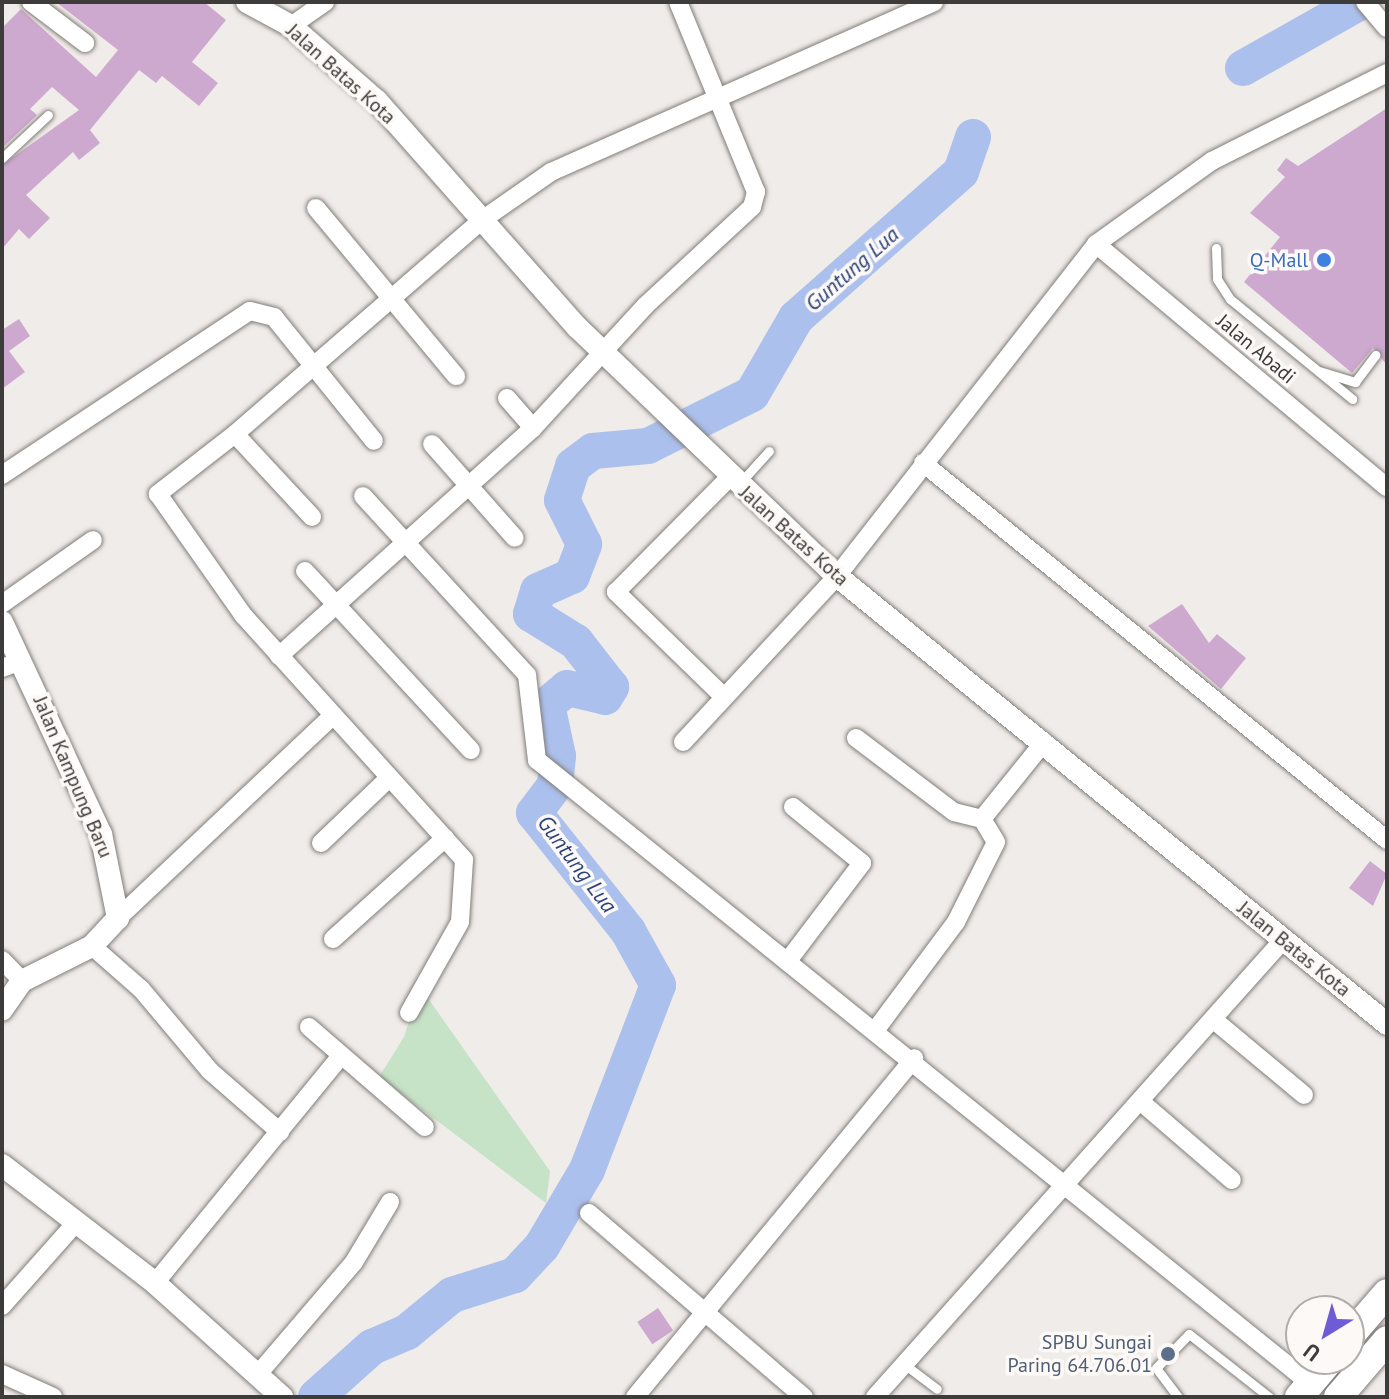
<!DOCTYPE html>
<style>
body{margin:0}
#map{position:relative;width:1389px;height:1399px;overflow:hidden;background:#f0ece9;font-family:"PT Sans",sans-serif}
div>[style]{position:absolute}
.green>*{inset:0;background:#c6e3c7}
.river>*{height:36px;margin:-18px;padding:0 18px;transform-origin:18px;border-radius:18px;background:#abc0ed}
.building>*{inset:0;background:#cea9cf;transform-origin:0 0}
.roads{filter:drop-shadow(0 0 2px #807d79) drop-shadow(0 0 2px #807d79)}
.service>*{height:9px;margin:-4.5px;padding:0 4.5px;transform-origin:4.5px;border-radius:4.5px;background:#fff}
.minor>*{height:18px;margin:-9px;padding:0 9px;transform-origin:9px;border-radius:9px;background:#fff}
.tertiary>*{height:22px;margin:-11px;padding:0 11px;transform-origin:11px;border-radius:11px;background:#fff}
.trunk>*{height:28px;margin:-14px;padding:0 14px;transform-origin:14px;border-radius:14px;background:#fff}
.dots>*{width:22px;height:22px;translate:-50% -50%;box-sizing:border-box;border:4px solid #fdf9f6;border-radius:50%}
span{translate:-50% -50%;white-space:nowrap;text-align:center;line-height:1.15;-webkit-text-stroke:7px #fdf9f6;paint-order:stroke}
.street-label{font-size:20px;color:#3d3c3a}
.shop-label{font-size:20px;color:#366cbe}
.right{translate:-100% -50%;text-align:right}
.service-label{font-size:20px;color:#4e5e75}
.water-label{font-size:22px;color:#2a4279;font-style:italic}
.frame{position:absolute;inset:0;border:4px solid #3d3c3a;pointer-events:none}
.north{position:absolute;left:1285px;top:1295px;width:80px;height:80px;box-sizing:border-box;background:#fdf9f6;border:2px solid #b0adab;border-radius:50%;rotate:217deg;font-size:22px;font-weight:700;line-height:32px;text-align:center;color:#3d3c3a}
.north::after{content:'';display:block;margin:auto;width:28px;height:36px;background:#6e5cd6;clip-path:polygon(50% 0,100% 100%,50% 72%,0 100%)}
</style>
<div id="map">
<div class="green">
<i style="clip-path:polygon(420px 987px,550px 1171px,546px 1203px,379px 1077px,404px 1037px)"></i>
</div>
<div class="river">
<i style="left:1243px;top:68px;width:134px;rotate:-29.4deg"></i>
<i style="left:316px;top:1397px;width:75px;rotate:-41.8deg"></i>
<i style="left:372px;top:1347px;width:38px;rotate:-23deg"></i>
<i style="left:407px;top:1332px;width:58px;rotate:-39.4deg"></i>
<i style="left:452px;top:1295px;width:66px;rotate:-17.6deg"></i>
<i style="left:515px;top:1275px;width:40px;rotate:-47deg"></i>
<i style="left:542px;top:1246px;width:88px;rotate:-59.4deg"></i>
<i style="left:587px;top:1170px;width:198px;rotate:-69deg"></i>
<i style="left:658px;top:985px;width:62px;rotate:-119.1deg"></i>
<i style="left:628px;top:931px;width:151px;rotate:-128.5deg"></i>
<i style="left:534px;top:813px;width:35px;rotate:-53deg"></i>
<i style="left:555px;top:785px;width:29px;rotate:-84deg"></i>
<i style="left:558px;top:756px;width:52px;rotate:-102.2deg"></i>
<i style="left:547px;top:705px;width:26px;rotate:-40deg"></i>
<i style="left:567px;top:688px;width:39px;rotate:13deg"></i>
<i style="left:605px;top:697px;width:12px;rotate:-59deg"></i>
<i style="left:611px;top:687px;width:57px;rotate:-127.9deg"></i>
<i style="left:576px;top:642px;width:53px;rotate:-148.1deg"></i>
<i style="left:531px;top:614px;width:24px;rotate:-73deg"></i>
<i style="left:538px;top:591px;width:37px;rotate:-24deg"></i>
<i style="left:572px;top:576px;width:34px;rotate:-69deg"></i>
<i style="left:584px;top:544px;width:49px;rotate:-116.6deg"></i>
<i style="left:562px;top:500px;width:36px;rotate:-72deg"></i>
<i style="left:573px;top:466px;width:25px;rotate:-37deg"></i>
<i style="left:593px;top:451px;width:55px;rotate:-5.2deg"></i>
<i style="left:648px;top:446px;width:116px;rotate:-26.6deg"></i>
<i style="left:752px;top:394px;width:88px;rotate:-59.9deg"></i>
<i style="left:796px;top:318px;width:220px;rotate:-41.5deg"></i>
<i style="left:961px;top:172px;width:37px;rotate:-71deg"></i>
</div>
<div class="building">
<i style="clip-path:polygon(56px 2px,204px 2px,226px 20px,192px 62px,218px 83px,199px 106px,162px 76px,156px 83px,139px 70px,90px 130px,100px 143px,79px 160px,73px 152px,26px 195px,50px 218px,29px 239px,19px 229px,2px 249px,2px 165px,79px 110px,52px 87px,30px 109px,37px 115px,2px 148px,2px 28px,21px 9px,96px 77px,118px 50px)"></i>
<i style="clip-path:polygon(1387px 108px,1387px 365px,1373px 348px,1352px 373px,1244px 282px,1280px 237px,1250px 213px,1285px 177px,1277px 170px,1286px 158px,1298px 166px)"></i>
<i style="clip-path:polygon(19px 319px,30px 336px,9px 351px,25px 372px,2px 389px,2px 330px)"></i>
<i style="clip-path:polygon(1182px 604px,1209px 643px,1217px 634px,1246px 658px,1221px 689px,1148px 626px)"></i>
<i style="clip-path:polygon(1370px 861px,1387px 874px,1373px 906px,1349px 888px)"></i>
<i style="left:658px;top:1308px;width:27px;height:25px;rotate:56deg"></i>
</div>
<div class="roads">
<div class="service">
<i style="left:2px;top:158px;width:63px;rotate:-43.1deg"></i>
<i style="left:1216px;top:248px;width:31px;rotate:88deg"></i>
<i style="left:1217px;top:279px;width:24px;rotate:57deg"></i>
<i style="left:1230px;top:299px;width:158px;rotate:39.3deg"></i>
<i style="left:1319px;top:371px;width:38px;rotate:17deg"></i>
<i style="left:1355px;top:382px;width:34px;rotate:-53deg"></i>
<i style="left:740px;top:483px;width:43px;rotate:-47.8deg"></i>
<i style="left:904px;top:1364px;width:41px;rotate:37.1deg"></i>
<i style="left:1178px;top:1397px;width:36px;rotate:-127deg"></i>
<i style="left:1156px;top:1368px;width:47px;rotate:-45.9deg"></i>
<i style="left:1189px;top:1334px;width:102px;rotate:38.2deg"></i>
</div>
<div class="minor">
<i style="left:31px;top:2px;width:68px;rotate:37.2deg"></i>
<i style="left:1365px;top:2px;width:34px;rotate:50deg"></i>
<i style="left:291px;top:26px;width:42px;rotate:-35.2deg"></i>
<i style="left:316px;top:208px;width:219px;rotate:50.2deg"></i>
<i style="left:1096px;top:244px;width:379px;rotate:39.9deg"></i>
<i style="left:507px;top:398px;width:40px;rotate:49deg"></i>
<i style="left:235px;top:434px;width:327px;rotate:-40.9deg"></i>
<i style="left:482px;top:220px;width:84px;rotate:-34.8deg"></i>
<i style="left:551px;top:172px;width:419px;rotate:-23.9deg"></i>
<i style="left:432px;top:444px;width:125px;rotate:48.6deg"></i>
<i style="left:923px;top:463px;width:598px;rotate:39.09deg"></i>
<i style="left:2px;top:475px;width:297px;rotate:-33.5deg"></i>
<i style="left:250px;top:311px;width:25px;rotate:14deg"></i>
<i style="left:274px;top:317px;width:159px;rotate:51.1deg"></i>
<i style="left:363px;top:496px;width:243px;rotate:47.5deg"></i>
<i style="left:527px;top:675px;width:86px;rotate:83.3deg"></i>
<i style="left:537px;top:760px;width:994px;rotate:38.88deg"></i>
<i style="left:312px;top:517px;width:113px;rotate:-132.9deg"></i>
<i style="left:235px;top:434px;width:98px;rotate:142.1deg"></i>
<i style="left:158px;top:494px;width:148px;rotate:54.9deg"></i>
<i style="left:243px;top:615px;width:330px;rotate:47.9deg"></i>
<i style="left:464px;top:860px;width:62px;rotate:93.7deg"></i>
<i style="left:460px;top:922px;width:104px;rotate:119.3deg"></i>
<i style="left:305px;top:571px;width:244px;rotate:47.2deg"></i>
<i style="left:2px;top:604px;width:111px;rotate:-35.1deg"></i>
<i style="left:279px;top:656px;width:341px;rotate:-41.9deg"></i>
<i style="left:533px;top:428px;width:166px;rotate:-47.4deg"></i>
<i style="left:645px;top:306px;width:146px;rotate:-42.8deg"></i>
<i style="left:752px;top:207px;width:16px;rotate:-75deg"></i>
<i style="left:756px;top:192px;width:205px;rotate:-112.3deg"></i>
<i style="left:2px;top:668px;width:20px;rotate:-20deg"></i>
<i style="left:724px;top:697px;width:151px;rotate:-135.8deg"></i>
<i style="left:616px;top:592px;width:161px;rotate:-45.3deg"></i>
<i style="left:856px;top:738px;width:123px;rotate:37.1deg"></i>
<i style="left:954px;top:812px;width:29px;rotate:14deg"></i>
<i style="left:683px;top:742px;width:226px;rotate:-47.1deg"></i>
<i style="left:837px;top:576px;width:421px;rotate:-52deg"></i>
<i style="left:1096px;top:244px;width:143px;rotate:-35.6deg"></i>
<i style="left:1212px;top:161px;width:196px;rotate:-26.7deg"></i>
<i style="left:321px;top:843px;width:91px;rotate:-43.7deg"></i>
<i style="left:118px;top:918px;width:294px;rotate:-43.3deg"></i>
<i style="left:333px;top:939px;width:151px;rotate:-42deg"></i>
<i style="left:92px;top:946px;width:65px;rotate:41.3deg"></i>
<i style="left:141px;top:989px;width:107px;rotate:49.9deg"></i>
<i style="left:210px;top:1071px;width:93px;rotate:41.1deg"></i>
<i style="left:790px;top:958px;width:119px;rotate:-52.8deg"></i>
<i style="left:862px;top:863px;width:89px;rotate:-140.9deg"></i>
<i style="left:2px;top:960px;width:29px;rotate:46deg"></i>
<i style="left:1214px;top:1020px;width:117px;rotate:39.8deg"></i>
<i style="left:309px;top:1027px;width:153px;rotate:40.8deg"></i>
<i style="left:877px;top:1028px;width:132px;rotate:-53.3deg"></i>
<i style="left:956px;top:922px;width:89px;rotate:-63.4deg"></i>
<i style="left:996px;top:842px;width:27px;rotate:-121deg"></i>
<i style="left:982px;top:819px;width:99px;rotate:-51.2deg"></i>
<i style="left:1140px;top:1101px;width:121px;rotate:40.7deg"></i>
<i style="left:589px;top:1213px;width:283px;rotate:40.6deg"></i>
<i style="left:155px;top:1283px;width:293px;rotate:-50.7deg"></i>
<i style="left:2px;top:1306px;width:107px;rotate:-48.4deg"></i>
<i style="left:259px;top:1373px;width:146px;rotate:-49.4deg"></i>
<i style="left:354px;top:1262px;width:70px;rotate:-59deg"></i>
<i style="left:2px;top:1374px;width:56px;rotate:24.3deg"></i>
<i style="left:635px;top:1397px;width:439px;rotate:-50.5deg"></i>
<i style="left:875px;top:1397px;width:613px;rotate:-48.24deg"></i>
</div>
<div class="tertiary">
<i style="left:247px;top:2px;width:50px;rotate:28.6deg"></i>
<i style="left:291px;top:26px;width:114px;rotate:41.1deg"></i>
<i style="left:377px;top:101px;width:302px;rotate:48.5deg"></i>
<i style="left:577px;top:327px;width:360px;rotate:43.8deg"></i>
<i style="left:837px;top:576px;width:709px;rotate:39.16deg"></i>
<i style="left:2px;top:622px;width:234px;rotate:65deg"></i>
<i style="left:101px;top:834px;width:86px;rotate:78.6deg"></i>
<i style="left:118px;top:918px;width:38px;rotate:133deg"></i>
<i style="left:92px;top:946px;width:78px;rotate:153.4deg"></i>
<i style="left:22px;top:981px;width:35px;rotate:125deg"></i>
<i style="left:2px;top:1165px;width:193px;rotate:37.6deg"></i>
<i style="left:155px;top:1283px;width:171px;rotate:41.9deg"></i>
</div>
<div class="trunk">
<i style="left:1349px;top:1337px;width:58px;rotate:-49.2deg"></i>
<i style="left:1299px;top:1397px;width:50px;rotate:-49.9deg"></i>
<i style="left:1338px;top:1397px;width:75px;rotate:-49.3deg"></i>
</div>
</div>
<div class="dots">
<i style="left:1324px;top:260px;background:#3f7fe0"></i>
<i style="left:1168px;top:1354px;background:#5c6f8a"></i>
</div>
<div class="street-label">
<span style="left:341px;top:74px;rotate:42deg">Jalan Batas Kota</span>
<span style="left:1256px;top:349px;rotate:40deg">Jalan Abadi</span>
<span style="left:794px;top:536px;rotate:42deg">Jalan Batas Kota</span>
<span style="left:73px;top:777px;rotate:67deg">Jalan Kampung Baru</span>
<span style="left:1294px;top:949px;rotate:39deg">Jalan Batas Kota</span>
</div>
<div class="shop-label">
<span class="right" style="left:1308px;top:260px">Q-Mall</span>
</div>
<div class="service-label">
<span class="right" style="left:1152px;top:1354px">SPBU Sungai<br>Paring 64.706.01</span>
</div>
<div class="water-label">
<span style="left:852px;top:269px;rotate:-41deg">Guntung Lua</span>
<span style="left:577px;top:864px;rotate:53deg">Guntung Lua</span>
</div>
<div class="frame"></div>
<div class="north">U</div>
</div>
